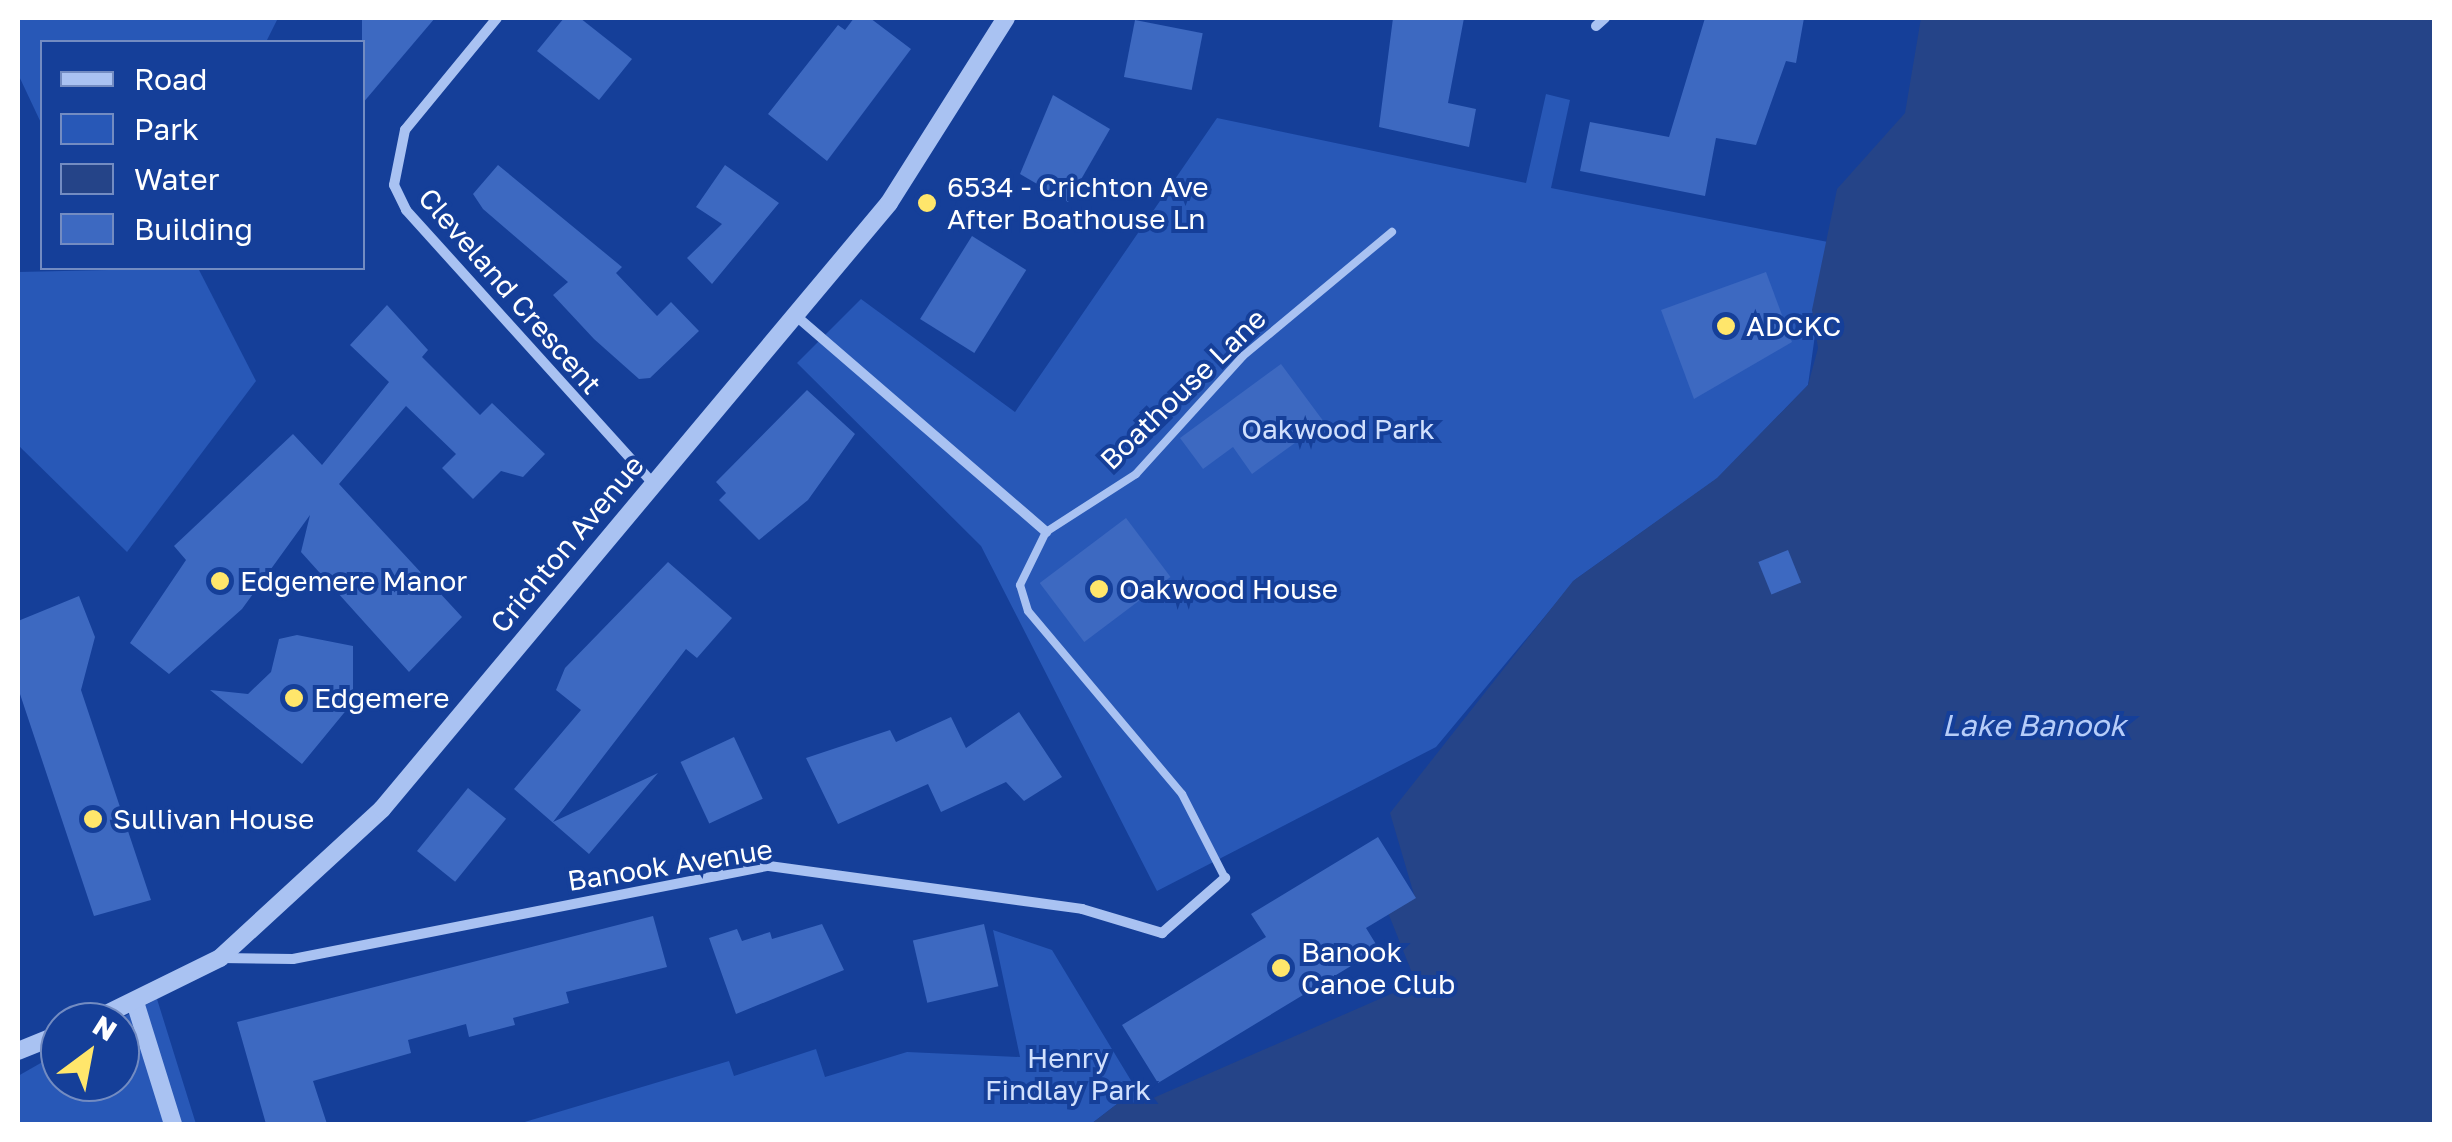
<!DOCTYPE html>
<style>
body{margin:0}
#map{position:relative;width:2452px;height:1142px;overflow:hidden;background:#153f99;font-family:"Golos Text",sans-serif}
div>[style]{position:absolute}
.green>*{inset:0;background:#2858b7}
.water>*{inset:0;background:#254488}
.building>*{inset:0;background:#3d69c1;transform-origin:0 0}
.service>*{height:8px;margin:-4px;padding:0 4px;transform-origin:4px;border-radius:4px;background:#a9c2f2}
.minor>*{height:10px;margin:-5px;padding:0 5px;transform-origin:5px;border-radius:5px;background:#a9c2f2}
.tertiary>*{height:18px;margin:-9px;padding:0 9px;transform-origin:9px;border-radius:9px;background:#a9c2f2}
.dots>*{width:28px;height:28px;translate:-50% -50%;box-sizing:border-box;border:5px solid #153f99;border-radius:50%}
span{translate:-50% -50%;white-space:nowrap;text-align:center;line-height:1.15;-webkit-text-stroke:8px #153f99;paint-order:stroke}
.poi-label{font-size:28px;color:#fff}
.left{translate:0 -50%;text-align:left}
.street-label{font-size:28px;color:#fff}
.park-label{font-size:28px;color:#d1e0fd}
.water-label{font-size:30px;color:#b6cdf9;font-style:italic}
.frame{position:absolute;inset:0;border:20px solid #fff;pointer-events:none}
.legend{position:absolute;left:40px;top:40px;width:325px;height:230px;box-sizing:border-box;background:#153f99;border:2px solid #738cc2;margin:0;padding:12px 18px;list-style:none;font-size:30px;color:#fff}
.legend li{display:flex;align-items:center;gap:20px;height:50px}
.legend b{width:50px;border:2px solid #738cc2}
.north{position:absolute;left:40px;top:1002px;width:100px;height:100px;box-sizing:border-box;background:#153f99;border:2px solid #738cc2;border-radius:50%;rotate:32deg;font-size:28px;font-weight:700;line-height:40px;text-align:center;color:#fff}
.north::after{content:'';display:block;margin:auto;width:35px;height:45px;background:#ffe66b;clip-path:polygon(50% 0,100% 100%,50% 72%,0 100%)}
</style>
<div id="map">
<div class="green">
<i style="clip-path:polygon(18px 18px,278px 18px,266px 42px,42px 42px,42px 125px,18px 74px)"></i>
<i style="clip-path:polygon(1546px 94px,1570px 100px,1551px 188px,1828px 242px,1808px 385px,1718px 478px,1576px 579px,1436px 747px,1157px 891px,981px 546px,797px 363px,861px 299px,1015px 412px,1217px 118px,1526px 183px)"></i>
<i style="clip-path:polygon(198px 268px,256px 381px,127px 552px,18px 445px,18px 272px)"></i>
<i style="clip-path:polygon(993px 930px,1052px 950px,1144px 1102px,1117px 1104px,1091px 1124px,518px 1124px,729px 1061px,734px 1076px,816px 1049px,825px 1077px,907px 1052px,1020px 1057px)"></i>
<i style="clip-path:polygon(157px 999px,196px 1124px,18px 1124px,18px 1076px,60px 1052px,60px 1082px,120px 1082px,114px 1022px)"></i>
</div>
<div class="water">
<i style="clip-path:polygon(1921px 18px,2434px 18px,2434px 1124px,1091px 1124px,1117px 1104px,1144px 1102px,1416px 983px,1385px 905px,1415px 898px,1390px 813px,1573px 581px,1717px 478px,1808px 385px,1818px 348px,1812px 310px,1837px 189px,1905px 113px)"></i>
</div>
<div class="building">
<i style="clip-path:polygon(362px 18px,435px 18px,362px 104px)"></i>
<i style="clip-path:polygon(564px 18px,580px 18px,632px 59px,599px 100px,537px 51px)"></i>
<i style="clip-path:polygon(854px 18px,870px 18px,911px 49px,827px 161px,768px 114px,838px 25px,845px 30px)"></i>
<i style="clip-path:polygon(1393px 18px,1464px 18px,1448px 103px,1476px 109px,1469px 147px,1379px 127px)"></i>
<i style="clip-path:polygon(1705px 18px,1804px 18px,1796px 63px,1786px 61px,1756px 145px,1716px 138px,1705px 196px,1580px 171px,1590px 122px,1669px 137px)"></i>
<i style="left:1135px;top:20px;width:69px;height:58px;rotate:11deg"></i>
<i style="clip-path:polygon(1053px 95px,1110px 129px,1068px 202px,1020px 174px)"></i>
<i style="clip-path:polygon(498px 165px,622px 267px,616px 273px,657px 316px,671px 302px,699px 331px,650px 378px,639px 379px,594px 339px,553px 295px,568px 282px,483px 209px,473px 194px)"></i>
<i style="clip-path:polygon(725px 165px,779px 203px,712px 284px,687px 258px,722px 224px,696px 207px)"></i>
<i style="left:972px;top:236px;width:64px;height:98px;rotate:32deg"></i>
<i style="clip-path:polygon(1766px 272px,1792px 342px,1694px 399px,1661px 310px)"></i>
<i style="clip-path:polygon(387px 305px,428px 350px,422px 357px,480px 415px,492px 403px,545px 454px,523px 477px,501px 471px,473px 499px,442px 468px,456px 454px,406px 406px,339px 484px,462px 617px,409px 672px,301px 552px,310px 515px,242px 609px,169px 674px,130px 643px,186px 560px,174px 546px,293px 434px,322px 465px,389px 382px,350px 345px)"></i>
<i style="clip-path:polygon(1281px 364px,1324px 422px,1252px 474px,1233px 447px,1203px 469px,1180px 438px)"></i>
<i style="clip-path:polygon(807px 390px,855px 434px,808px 500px,759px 540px,719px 500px,726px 493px,716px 482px)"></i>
<i style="left:1126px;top:518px;width:74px;height:108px;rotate:53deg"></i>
<i style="left:1788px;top:550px;width:35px;height:32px;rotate:68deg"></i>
<i style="clip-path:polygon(668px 562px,732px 618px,697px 658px,686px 649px,553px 822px,658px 773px,589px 854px,514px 789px,581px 710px,556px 690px,565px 668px)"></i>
<i style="clip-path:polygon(79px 596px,95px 637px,81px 690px,151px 900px,94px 916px,18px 688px,18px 621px)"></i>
<i style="clip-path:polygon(297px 635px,353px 646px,353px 702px,302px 764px,210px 690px,248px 694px,271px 672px,279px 639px)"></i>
<i style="clip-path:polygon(1019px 712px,1062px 777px,1024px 801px,1006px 782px,941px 812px,928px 784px,838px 824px,806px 758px,890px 730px,896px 742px,951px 717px,966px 748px)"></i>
<i style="left:734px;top:737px;width:68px;height:59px;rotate:65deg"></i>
<i style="left:468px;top:788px;width:49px;height:81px;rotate:39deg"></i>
<i style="clip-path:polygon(1378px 837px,1416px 898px,1366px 928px,1379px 949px,1158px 1083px,1122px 1025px,1266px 937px,1251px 914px)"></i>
<i style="clip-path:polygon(653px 916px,667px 967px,566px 992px,569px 1003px,513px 1018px,515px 1025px,469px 1037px,466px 1024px,408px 1040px,411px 1053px,313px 1081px,327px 1124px,266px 1124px,237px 1022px)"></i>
<i style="clip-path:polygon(822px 924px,844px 970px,736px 1014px,709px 938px,737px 929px,742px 941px,770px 932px,772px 939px)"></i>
<i style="left:984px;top:924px;width:64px;height:73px;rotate:77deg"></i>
</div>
<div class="service">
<i style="left:1225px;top:878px;width:94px;rotate:-117.1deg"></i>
<i style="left:1182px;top:794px;width:239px;rotate:-130.1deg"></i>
<i style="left:1028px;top:611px;width:27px;rotate:-107deg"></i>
<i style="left:1020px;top:585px;width:59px;rotate:-63.9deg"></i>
<i style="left:1046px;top:532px;width:107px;rotate:-32.8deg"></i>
<i style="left:1136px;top:474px;width:159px;rotate:-47.8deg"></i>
<i style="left:1243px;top:356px;width:194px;rotate:-39.8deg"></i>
</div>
<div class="minor">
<i style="left:497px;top:18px;width:145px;rotate:129.4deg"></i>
<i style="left:405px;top:130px;width:56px;rotate:101.3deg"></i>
<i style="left:394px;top:185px;width:28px;rotate:64deg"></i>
<i style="left:406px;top:210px;width:368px;rotate:47.9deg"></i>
<i style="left:1596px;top:26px;width:12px;rotate:-42deg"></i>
<i style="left:795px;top:315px;width:332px;rotate:40.8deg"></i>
<i style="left:221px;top:958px;width:72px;rotate:0.8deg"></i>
<i style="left:293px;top:959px;width:485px;rotate:-11.1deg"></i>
<i style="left:769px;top:866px;width:316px;rotate:7.8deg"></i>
<i style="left:1082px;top:909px;width:84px;rotate:16.7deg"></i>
<i style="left:1162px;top:933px;width:84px;rotate:-41.1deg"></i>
</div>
<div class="tertiary">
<i style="left:135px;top:1002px;width:128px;rotate:72.7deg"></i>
<i style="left:90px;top:1022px;width:145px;rotate:-26.2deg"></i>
<i style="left:220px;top:958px;width:220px;rotate:-42.6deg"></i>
<i style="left:382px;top:809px;width:790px;rotate:-50.08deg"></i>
<i style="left:889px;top:203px;width:219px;rotate:-57.7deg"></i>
<i style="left:18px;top:1051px;width:45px;rotate:-22deg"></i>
</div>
<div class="dots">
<i style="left:927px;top:203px;background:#ffe66b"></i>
<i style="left:1726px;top:326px;background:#ffe66b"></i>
<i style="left:220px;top:581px;background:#ffe66b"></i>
<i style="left:1099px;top:589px;background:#ffe66b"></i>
<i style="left:294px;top:698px;background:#ffe66b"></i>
<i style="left:93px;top:819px;background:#ffe66b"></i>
<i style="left:1281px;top:968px;background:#ffe66b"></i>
</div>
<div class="poi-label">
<span class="left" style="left:947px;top:203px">6534 - Crichton Ave<br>After Boathouse Ln</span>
<span class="left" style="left:1746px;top:326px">ADCKC</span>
<span class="left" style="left:240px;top:581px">Edgemere Manor</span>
<span class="left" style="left:1119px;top:589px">Oakwood House</span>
<span class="left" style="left:314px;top:698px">Edgemere</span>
<span class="left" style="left:113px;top:819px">Sullivan House</span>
<span class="left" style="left:1301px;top:968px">Banook<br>Canoe Club</span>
</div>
<div class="street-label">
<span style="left:510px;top:291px;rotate:49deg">Cleveland Crescent</span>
<span style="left:1183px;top:389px;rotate:-44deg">Boathouse Lane</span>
<span style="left:567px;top:544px;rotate:-50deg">Crichton Avenue</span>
<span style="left:670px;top:865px;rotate:-9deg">Banook Avenue</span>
</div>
<div class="park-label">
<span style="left:1338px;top:429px">Oakwood Park</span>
<span style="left:1068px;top:1074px">Henry<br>Findlay Park</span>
</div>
<div class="water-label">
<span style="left:2034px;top:725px">Lake Banook</span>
</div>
<div class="frame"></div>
<ul class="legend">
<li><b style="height:12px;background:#a9c2f2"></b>Road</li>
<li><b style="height:28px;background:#2858b7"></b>Park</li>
<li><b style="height:28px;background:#254488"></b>Water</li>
<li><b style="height:28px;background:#3d69c1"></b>Building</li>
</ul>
<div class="north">N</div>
</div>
